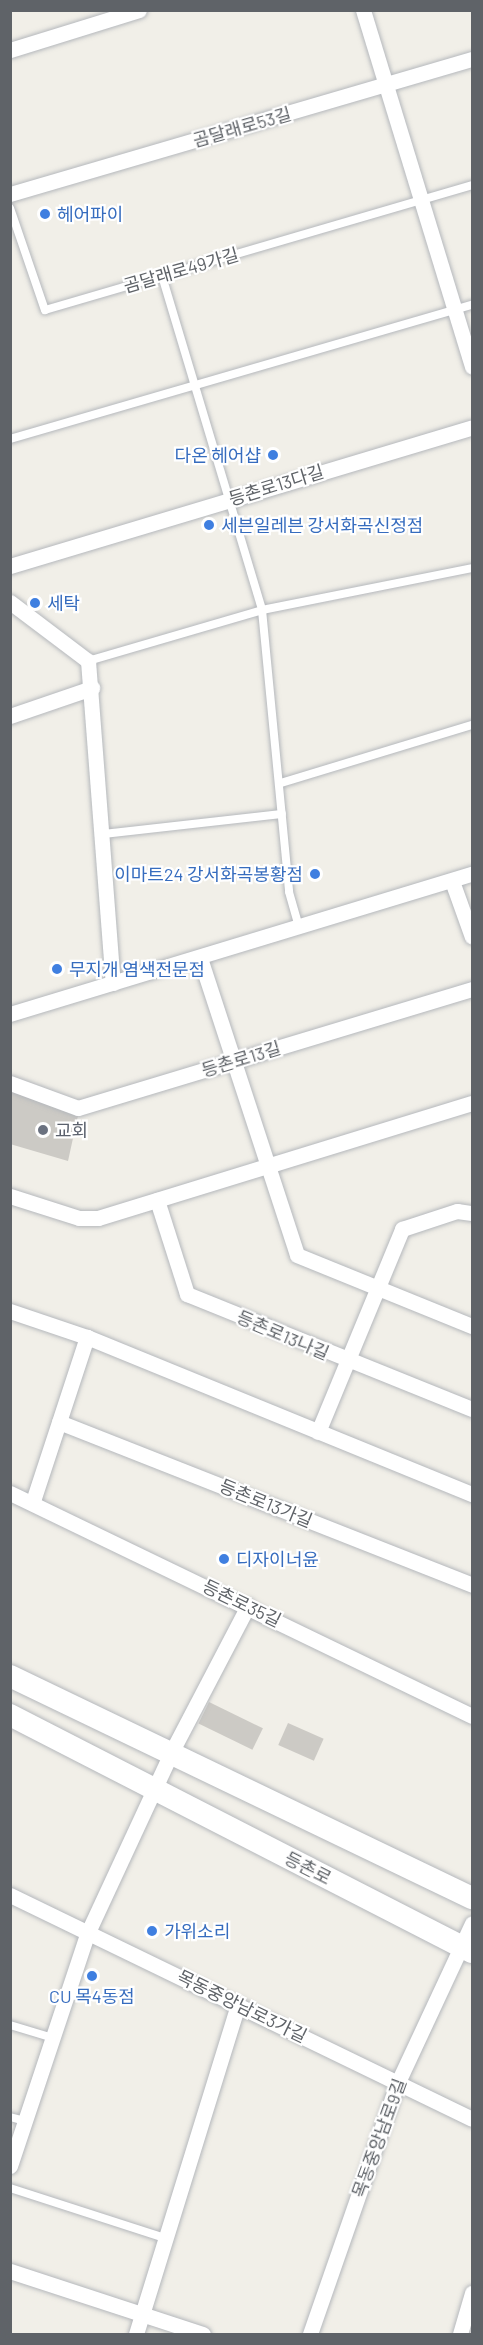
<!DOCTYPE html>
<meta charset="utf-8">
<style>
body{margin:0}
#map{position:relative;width:483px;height:2345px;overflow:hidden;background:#f1efe8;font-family:Barlow,"Noto Sans KR",sans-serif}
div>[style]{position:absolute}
.building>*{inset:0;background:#cccac5;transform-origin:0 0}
.roads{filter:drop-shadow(0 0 2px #b5b8bc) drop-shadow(0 0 2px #b5b8bc)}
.lane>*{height:8px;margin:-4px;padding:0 4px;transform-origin:4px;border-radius:4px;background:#fff}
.street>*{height:15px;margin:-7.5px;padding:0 7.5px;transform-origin:7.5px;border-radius:7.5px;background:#fff}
.secondary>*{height:22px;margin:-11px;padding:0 11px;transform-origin:11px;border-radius:11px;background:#fff}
.dots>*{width:16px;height:16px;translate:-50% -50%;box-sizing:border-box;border:3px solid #fff;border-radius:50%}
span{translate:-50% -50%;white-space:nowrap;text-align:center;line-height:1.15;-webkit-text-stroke:4.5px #fff;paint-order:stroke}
.street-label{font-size:18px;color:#5f6368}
.shop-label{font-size:18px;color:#366cbe}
.left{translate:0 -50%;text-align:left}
.right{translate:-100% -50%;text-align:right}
.worship-label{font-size:18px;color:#5b616d}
.frame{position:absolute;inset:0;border:12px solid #5f6368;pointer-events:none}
</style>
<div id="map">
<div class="building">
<i style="clip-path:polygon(10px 1085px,79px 1111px,68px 1161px,10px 1144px)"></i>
<i style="left:209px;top:1702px;width:60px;height:24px;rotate:26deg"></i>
<i style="left:288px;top:1723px;width:39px;height:24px;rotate:24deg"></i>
</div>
<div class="roads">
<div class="lane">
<i style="left:10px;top:208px;width:108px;rotate:71.1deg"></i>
<i style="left:45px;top:310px;width:445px;rotate:-16.3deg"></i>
<i style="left:162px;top:276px;width:349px;rotate:73.3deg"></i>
<i style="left:262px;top:610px;width:283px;rotate:84.5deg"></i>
<i style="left:289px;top:892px;width:36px;rotate:74deg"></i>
<i style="left:10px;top:439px;width:481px;rotate:-16.2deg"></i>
<i style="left:88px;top:661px;width:181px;rotate:-16.3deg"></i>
<i style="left:262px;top:610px;width:214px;rotate:-11.3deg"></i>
<i style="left:281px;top:783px;width:200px;rotate:-16.9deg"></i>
<i style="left:103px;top:834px;width:180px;rotate:-6.4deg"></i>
<i style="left:10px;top:2025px;width:45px;rotate:16.8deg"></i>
<i style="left:10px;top:2117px;width:16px;rotate:15deg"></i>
<i style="left:10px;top:2188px;width:163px;rotate:17.9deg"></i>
</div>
<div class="street">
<i style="left:363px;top:10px;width:373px;rotate:73deg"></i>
<i style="left:10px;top:50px;width:135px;rotate:-17.2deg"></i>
<i style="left:10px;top:194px;width:481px;rotate:-16.3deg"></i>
<i style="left:10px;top:566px;width:482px;rotate:-16.7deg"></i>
<i style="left:10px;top:602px;width:98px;rotate:37.1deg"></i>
<i style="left:88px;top:661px;width:323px;rotate:85.6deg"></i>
<i style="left:10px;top:716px;width:87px;rotate:-18.9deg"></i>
<i style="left:452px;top:881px;width:59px;rotate:70.3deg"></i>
<i style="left:200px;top:958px;width:312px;rotate:71.9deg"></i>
<i style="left:297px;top:1255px;width:189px;rotate:22.1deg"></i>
<i style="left:10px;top:1014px;width:483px;rotate:-16.9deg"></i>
<i style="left:10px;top:1083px;width:72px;rotate:20.2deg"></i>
<i style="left:78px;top:1108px;width:412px;rotate:-16.8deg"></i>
<i style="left:10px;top:1196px;width:72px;rotate:17.7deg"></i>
<i style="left:79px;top:1218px;width:19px"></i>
<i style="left:98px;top:1218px;width:391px;rotate:-17.1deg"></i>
<i style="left:157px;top:1200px;width:99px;rotate:72.3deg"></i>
<i style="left:187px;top:1294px;width:307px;rotate:22deg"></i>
<i style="left:10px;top:1311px;width:81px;rotate:18.7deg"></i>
<i style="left:87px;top:1337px;width:416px;rotate:22.2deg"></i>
<i style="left:59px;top:1422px;width:444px;rotate:21.5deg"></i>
<i style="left:318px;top:1432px;width:220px;rotate:-67.5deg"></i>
<i style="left:402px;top:1229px;width:58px;rotate:-18.1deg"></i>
<i style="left:457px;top:1211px;width:15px;rotate:8deg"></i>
<i style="left:10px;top:1493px;width:513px;rotate:25.77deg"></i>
<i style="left:33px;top:1501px;width:173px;rotate:-71.8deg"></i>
<i style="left:10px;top:1895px;width:513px;rotate:25.87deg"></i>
<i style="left:10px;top:2166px;width:247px;rotate:-71.6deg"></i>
<i style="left:88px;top:1932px;width:197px;rotate:-65.1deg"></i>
<i style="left:171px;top:1753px;width:166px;rotate:-62.4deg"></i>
<i style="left:10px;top:2271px;width:203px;rotate:18.1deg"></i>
<i style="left:136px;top:2334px;width:345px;rotate:-72.8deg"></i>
<i style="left:310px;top:2334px;width:267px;rotate:-70.8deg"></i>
<i style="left:398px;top:2082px;width:175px;rotate:-65deg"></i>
<i style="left:460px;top:2334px;width:43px;rotate:-73.7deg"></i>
</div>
<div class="secondary">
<i style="left:10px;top:1676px;width:513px;rotate:25.67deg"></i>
<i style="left:10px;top:1715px;width:519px;rotate:27.16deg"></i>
</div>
</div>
<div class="dots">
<i style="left:45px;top:214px;background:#3f7fe0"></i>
<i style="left:273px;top:455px;background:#3f7fe0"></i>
<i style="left:209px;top:525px;background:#3f7fe0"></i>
<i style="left:35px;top:603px;background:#3f7fe0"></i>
<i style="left:315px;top:874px;background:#3f7fe0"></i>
<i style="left:57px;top:969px;background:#3f7fe0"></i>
<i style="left:43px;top:1130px;background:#6b7280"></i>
<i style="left:224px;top:1559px;background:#3f7fe0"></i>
<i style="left:152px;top:1931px;background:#3f7fe0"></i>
<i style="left:92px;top:1976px;background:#3f7fe0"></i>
</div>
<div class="street-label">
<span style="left:242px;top:127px;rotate:-16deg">곰달래로53길</span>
<span style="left:181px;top:270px;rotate:-16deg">곰달래로49가길</span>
<span style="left:276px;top:485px;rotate:-17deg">등촌로13다길</span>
<span style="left:241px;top:1059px;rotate:-17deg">등촌로13길</span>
<span style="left:283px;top:1335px;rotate:23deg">등촌로13나길</span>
<span style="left:266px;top:1503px;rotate:22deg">등촌로13가길</span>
<span style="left:242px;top:1603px;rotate:26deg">등촌로35길</span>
<span style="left:308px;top:1868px;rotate:27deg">등촌로</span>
<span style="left:242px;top:2006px;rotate:26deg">목동중앙남로3가길</span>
<span style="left:379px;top:2138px;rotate:-70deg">목동중앙남로9길</span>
</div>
<div class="shop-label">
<span class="left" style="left:57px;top:214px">헤어파이</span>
<span class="right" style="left:261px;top:455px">다온 헤어샵</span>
<span class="left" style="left:221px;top:525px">세븐일레븐 강서화곡신정점</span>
<span class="left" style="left:47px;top:603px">세탁</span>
<span class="right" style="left:303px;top:874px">이마트24 강서화곡봉황점</span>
<span class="left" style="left:69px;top:969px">무지개 염색전문점</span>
<span class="left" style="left:236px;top:1559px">디자이너윤</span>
<span class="left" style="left:164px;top:1931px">가위소리</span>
<span style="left:92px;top:1996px">CU 목4동점</span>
</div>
<div class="worship-label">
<span class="left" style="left:55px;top:1130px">교회</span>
</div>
<div class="frame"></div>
</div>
